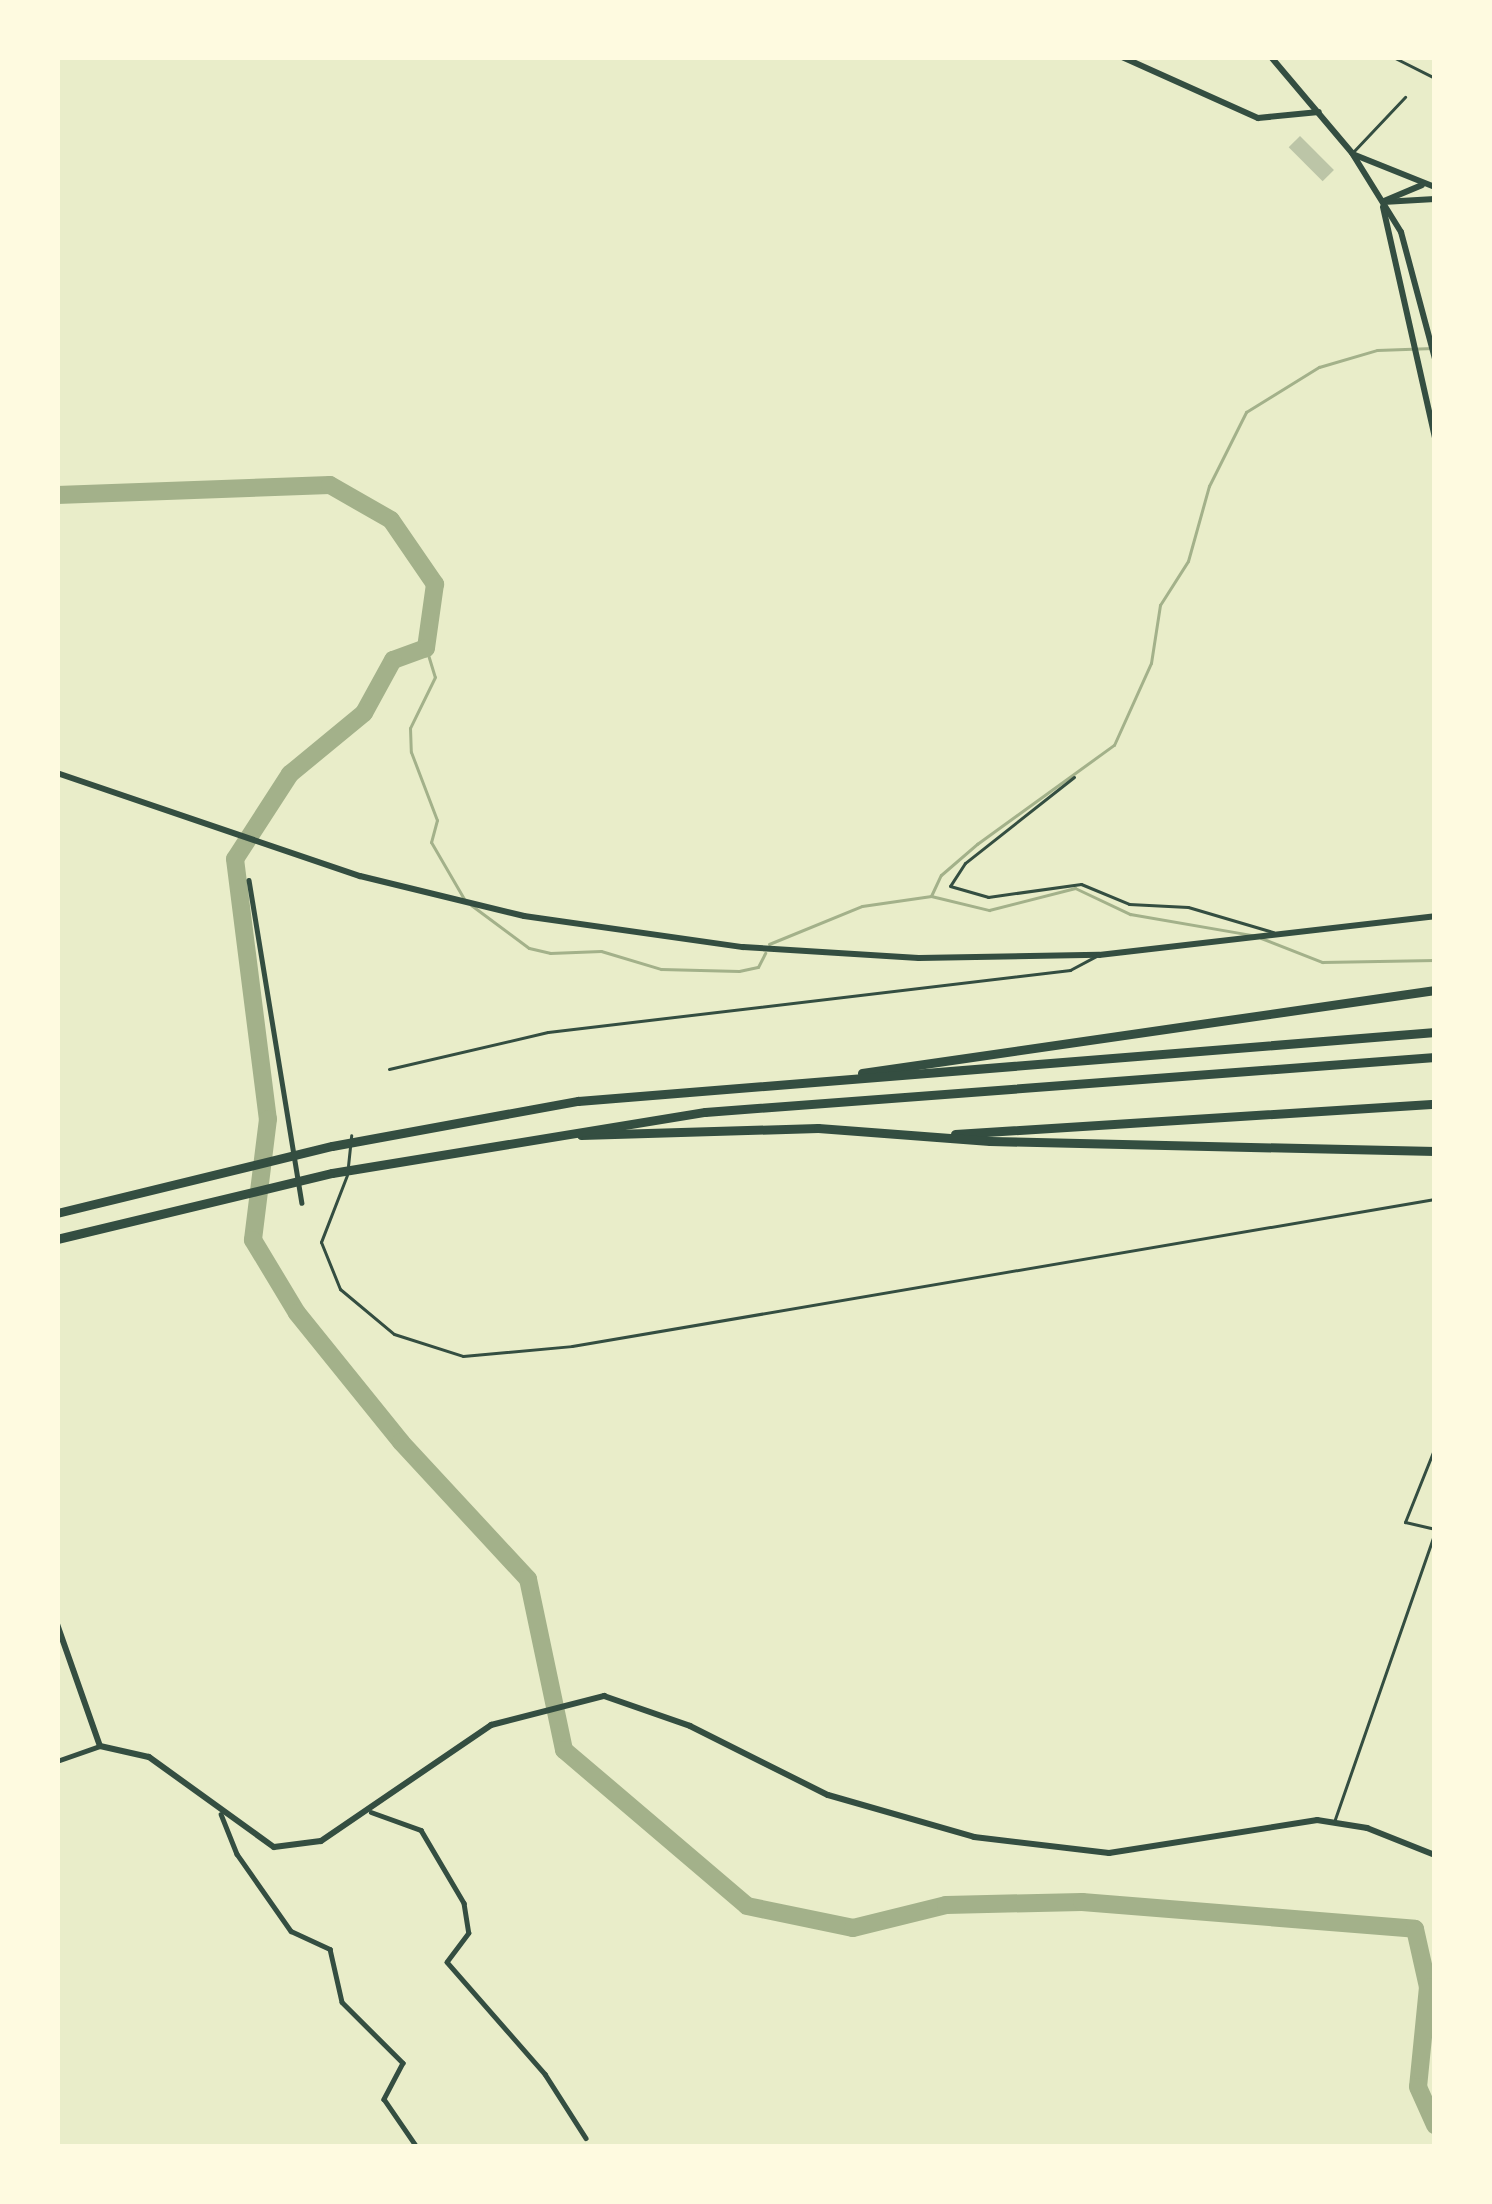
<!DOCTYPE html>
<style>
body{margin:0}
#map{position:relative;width:1492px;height:2204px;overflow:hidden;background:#e9edc9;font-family:Commissioner,sans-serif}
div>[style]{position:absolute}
.stream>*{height:3px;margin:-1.5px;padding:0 1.5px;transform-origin:1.5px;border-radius:1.5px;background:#a3b18a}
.river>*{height:18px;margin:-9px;padding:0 9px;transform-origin:9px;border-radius:9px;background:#a3b18a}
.building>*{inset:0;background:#bcc5a7;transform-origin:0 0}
.service>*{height:3px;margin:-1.5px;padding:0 1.5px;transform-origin:1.5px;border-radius:1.5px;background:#344e41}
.minor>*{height:4.5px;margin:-2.25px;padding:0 2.25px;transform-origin:2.25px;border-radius:2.25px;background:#344e41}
.tertiary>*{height:6px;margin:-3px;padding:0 3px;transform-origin:3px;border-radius:3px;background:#344e41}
.secondary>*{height:6px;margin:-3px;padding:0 3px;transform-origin:3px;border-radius:3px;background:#344e41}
.motorway>*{height:9px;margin:-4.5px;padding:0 4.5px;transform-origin:4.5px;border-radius:4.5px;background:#344e41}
span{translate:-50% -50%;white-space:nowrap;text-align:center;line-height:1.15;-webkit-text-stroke:9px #fefae0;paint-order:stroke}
.frame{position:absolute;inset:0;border:60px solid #fefae0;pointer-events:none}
</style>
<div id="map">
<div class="stream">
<i style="left:426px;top:648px;width:30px;rotate:73deg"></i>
<i style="left:435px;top:677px;width:57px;rotate:116.1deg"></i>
<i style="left:410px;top:728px;width:24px;rotate:88deg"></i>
<i style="left:411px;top:752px;width:73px;rotate:69.1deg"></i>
<i style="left:437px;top:820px;width:23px;rotate:105deg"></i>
<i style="left:431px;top:842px;width:66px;rotate:59.9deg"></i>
<i style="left:931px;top:896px;width:23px;rotate:-65deg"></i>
<i style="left:941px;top:875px;width:48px;rotate:-40.7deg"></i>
<i style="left:977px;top:844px;width:169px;rotate:-35.9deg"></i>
<i style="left:1114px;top:745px;width:90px;rotate:-65.7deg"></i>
<i style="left:1151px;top:663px;width:59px;rotate:-81.2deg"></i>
<i style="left:1160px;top:605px;width:52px;rotate:-57.5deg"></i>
<i style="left:1188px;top:561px;width:78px;rotate:-74.4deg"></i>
<i style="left:1209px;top:486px;width:83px;rotate:-63.4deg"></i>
<i style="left:1246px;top:412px;width:86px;rotate:-31.7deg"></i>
<i style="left:1319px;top:367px;width:60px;rotate:-16.3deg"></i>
<i style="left:1377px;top:350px;width:56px;rotate:-2deg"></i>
<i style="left:471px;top:905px;width:72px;rotate:36.6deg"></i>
<i style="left:529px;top:948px;width:22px;rotate:13deg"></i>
<i style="left:550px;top:953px;width:51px;rotate:-2.2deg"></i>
<i style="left:601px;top:951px;width:63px;rotate:16.7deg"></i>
<i style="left:661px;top:969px;width:78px;rotate:1.5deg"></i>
<i style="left:739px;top:971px;width:19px;rotate:-12deg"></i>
<i style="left:758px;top:967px;width:16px;rotate:-63deg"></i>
<i style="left:1261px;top:938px;width:66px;rotate:21.5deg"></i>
<i style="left:1322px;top:962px;width:113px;rotate:-1deg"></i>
<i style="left:769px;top:944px;width:100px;rotate:-22.2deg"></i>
<i style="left:862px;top:906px;width:70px;rotate:-8.2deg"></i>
<i style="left:931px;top:896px;width:60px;rotate:13.6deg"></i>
<i style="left:989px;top:910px;width:89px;rotate:-14.3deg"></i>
<i style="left:1075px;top:888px;width:61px;rotate:25.3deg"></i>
<i style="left:1130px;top:914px;width:124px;rotate:9.8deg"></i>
</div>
<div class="river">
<i style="left:57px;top:495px;width:273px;rotate:-2.1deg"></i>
<i style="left:330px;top:485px;width:70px;rotate:29.8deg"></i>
<i style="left:391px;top:520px;width:78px;rotate:55.5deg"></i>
<i style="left:435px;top:584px;width:65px;rotate:98deg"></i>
<i style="left:426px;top:648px;width:35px;rotate:160deg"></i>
<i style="left:393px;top:660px;width:60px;rotate:118.7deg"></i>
<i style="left:364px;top:713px;width:96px;rotate:140.5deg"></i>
<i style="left:290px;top:774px;width:101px;rotate:122.9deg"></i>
<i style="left:235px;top:859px;width:262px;rotate:82.8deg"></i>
<i style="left:268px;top:1119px;width:122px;rotate:97.1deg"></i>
<i style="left:253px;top:1240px;width:85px;rotate:58.9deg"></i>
<i style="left:297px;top:1313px;width:166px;rotate:51.1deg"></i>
<i style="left:401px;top:1442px;width:187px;rotate:47.2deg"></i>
<i style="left:528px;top:1579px;width:175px;rotate:78.1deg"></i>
<i style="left:564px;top:1750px;width:240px;rotate:40.4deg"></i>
<i style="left:747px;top:1906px;width:108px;rotate:11.7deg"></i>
<i style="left:853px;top:1928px;width:96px;rotate:-13.9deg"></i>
<i style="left:946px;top:1905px;width:136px;rotate:-1.3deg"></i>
<i style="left:1082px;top:1902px;width:334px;rotate:4.6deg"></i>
<i style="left:1415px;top:1929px;width:59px;rotate:77.4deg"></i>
<i style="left:1428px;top:1987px;width:100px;rotate:95.7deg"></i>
<i style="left:1418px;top:2087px;width:42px;rotate:65.9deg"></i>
</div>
<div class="building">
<i style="left:1300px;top:136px;width:48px;height:16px;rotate:45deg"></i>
</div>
<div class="service">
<i style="left:1393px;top:57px;width:47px;rotate:26.6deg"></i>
<i style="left:1353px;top:152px;width:76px;rotate:-46.6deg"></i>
<i style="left:1074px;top:777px;width:139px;rotate:141.7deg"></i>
<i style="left:965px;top:863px;width:27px;rotate:123deg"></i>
<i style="left:950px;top:886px;width:40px;rotate:16deg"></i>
<i style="left:988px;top:897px;width:94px;rotate:-8deg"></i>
<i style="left:1081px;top:884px;width:52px;rotate:22.6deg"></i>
<i style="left:1129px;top:904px;width:59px;rotate:2.9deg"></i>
<i style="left:1188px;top:907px;width:89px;rotate:16.4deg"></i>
<i style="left:389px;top:1069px;width:163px;rotate:-13.1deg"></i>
<i style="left:548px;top:1032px;width:526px;rotate:-6.77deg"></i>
<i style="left:1070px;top:970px;width:30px;rotate:-28deg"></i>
<i style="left:348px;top:1166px;width:31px;rotate:-84deg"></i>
<i style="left:347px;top:1175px;width:72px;rotate:111.2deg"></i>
<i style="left:321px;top:1242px;width:51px;rotate:68deg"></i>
<i style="left:340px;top:1289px;width:70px;rotate:39.8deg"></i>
<i style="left:394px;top:1334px;width:72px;rotate:17.7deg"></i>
<i style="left:463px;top:1356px;width:109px;rotate:-5.2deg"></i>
<i style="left:572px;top:1346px;width:875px;rotate:-9.67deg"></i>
<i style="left:1435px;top:1447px;width:81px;rotate:111.8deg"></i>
<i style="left:1405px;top:1522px;width:31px;rotate:13deg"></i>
<i style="left:1335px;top:1819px;width:304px;rotate:-70.8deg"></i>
</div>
<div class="minor">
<i style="left:249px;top:880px;width:327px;rotate:80.7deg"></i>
<i style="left:57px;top:1761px;width:46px;rotate:-19.2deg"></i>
<i style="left:371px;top:1812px;width:53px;rotate:19.8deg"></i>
<i style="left:421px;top:1830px;width:85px;rotate:59.5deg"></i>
<i style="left:464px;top:1903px;width:30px;rotate:81deg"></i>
<i style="left:469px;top:1933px;width:36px;rotate:127deg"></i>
<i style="left:447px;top:1962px;width:149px;rotate:48.8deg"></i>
<i style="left:545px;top:2074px;width:76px;rotate:57.4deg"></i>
<i style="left:221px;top:1814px;width:43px;rotate:68.2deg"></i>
<i style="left:237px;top:1854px;width:94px;rotate:55deg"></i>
<i style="left:291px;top:1931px;width:43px;rotate:24.8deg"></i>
<i style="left:330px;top:1949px;width:54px;rotate:77.2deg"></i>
<i style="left:342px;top:2002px;width:86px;rotate:45deg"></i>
<i style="left:403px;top:2063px;width:41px;rotate:117.8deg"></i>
<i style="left:384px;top:2099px;width:58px;rotate:55.5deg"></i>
</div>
<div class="tertiary">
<i style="left:1122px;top:57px;width:149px;rotate:24.2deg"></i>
<i style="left:1258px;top:118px;width:61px;rotate:-5.6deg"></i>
<i style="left:1355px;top:155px;width:86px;rotate:21.8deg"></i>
<i style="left:1384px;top:201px;width:41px;rotate:-22.8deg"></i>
<i style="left:1383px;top:202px;width:52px;rotate:-3.3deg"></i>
<i style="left:57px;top:773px;width:320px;rotate:18.8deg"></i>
<i style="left:360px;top:876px;width:169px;rotate:13.7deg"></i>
<i style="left:524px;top:916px;width:221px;rotate:8.1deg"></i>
<i style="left:743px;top:947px;width:176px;rotate:3.6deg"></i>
<i style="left:919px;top:958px;width:180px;rotate:-1deg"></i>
<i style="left:1099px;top:955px;width:338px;rotate:-6.6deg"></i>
<i style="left:57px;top:1624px;width:129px;rotate:70.6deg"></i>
<i style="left:100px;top:1746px;width:50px;rotate:12.7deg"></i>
<i style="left:149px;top:1757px;width:154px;rotate:35.8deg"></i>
<i style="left:274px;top:1847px;width:47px;rotate:-7.3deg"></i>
<i style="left:321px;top:1841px;width:206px;rotate:-34.3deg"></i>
<i style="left:491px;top:1725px;width:117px;rotate:-14.4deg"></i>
<i style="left:604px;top:1696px;width:91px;rotate:19.2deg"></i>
<i style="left:690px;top:1726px;width:154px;rotate:26.6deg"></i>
<i style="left:828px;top:1795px;width:152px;rotate:16deg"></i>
<i style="left:974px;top:1837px;width:136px;rotate:6.8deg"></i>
<i style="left:1109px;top:1853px;width:211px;rotate:-9deg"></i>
<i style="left:1317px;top:1820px;width:51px;rotate:9.1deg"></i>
<i style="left:1367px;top:1828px;width:73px;rotate:21.7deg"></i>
</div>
<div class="secondary">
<i style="left:1271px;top:57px;width:126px;rotate:49.8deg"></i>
<i style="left:1352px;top:153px;width:93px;rotate:58.2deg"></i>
<i style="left:1401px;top:232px;width:131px;rotate:75deg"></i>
<i style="left:1383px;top:207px;width:236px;rotate:77.3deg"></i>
</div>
<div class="motorway">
<i style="left:862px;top:1073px;width:579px;rotate:-8.24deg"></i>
<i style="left:955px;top:1134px;width:481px;rotate:-3.6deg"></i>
<i style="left:581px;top:1135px;width:237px;rotate:-1.7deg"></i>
<i style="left:818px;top:1128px;width:172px;rotate:4.3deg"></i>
<i style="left:990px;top:1141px;width:445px;rotate:1.3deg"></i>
<i style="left:57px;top:1213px;width:283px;rotate:-13.7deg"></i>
<i style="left:332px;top:1146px;width:250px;rotate:-10.4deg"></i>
<i style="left:578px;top:1101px;width:860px;rotate:-4.6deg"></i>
<i style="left:57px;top:1239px;width:283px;rotate:-13.5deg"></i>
<i style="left:332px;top:1173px;width:378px;rotate:-9.3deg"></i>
<i style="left:705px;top:1112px;width:732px;rotate:-4.31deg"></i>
</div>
<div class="frame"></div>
</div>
